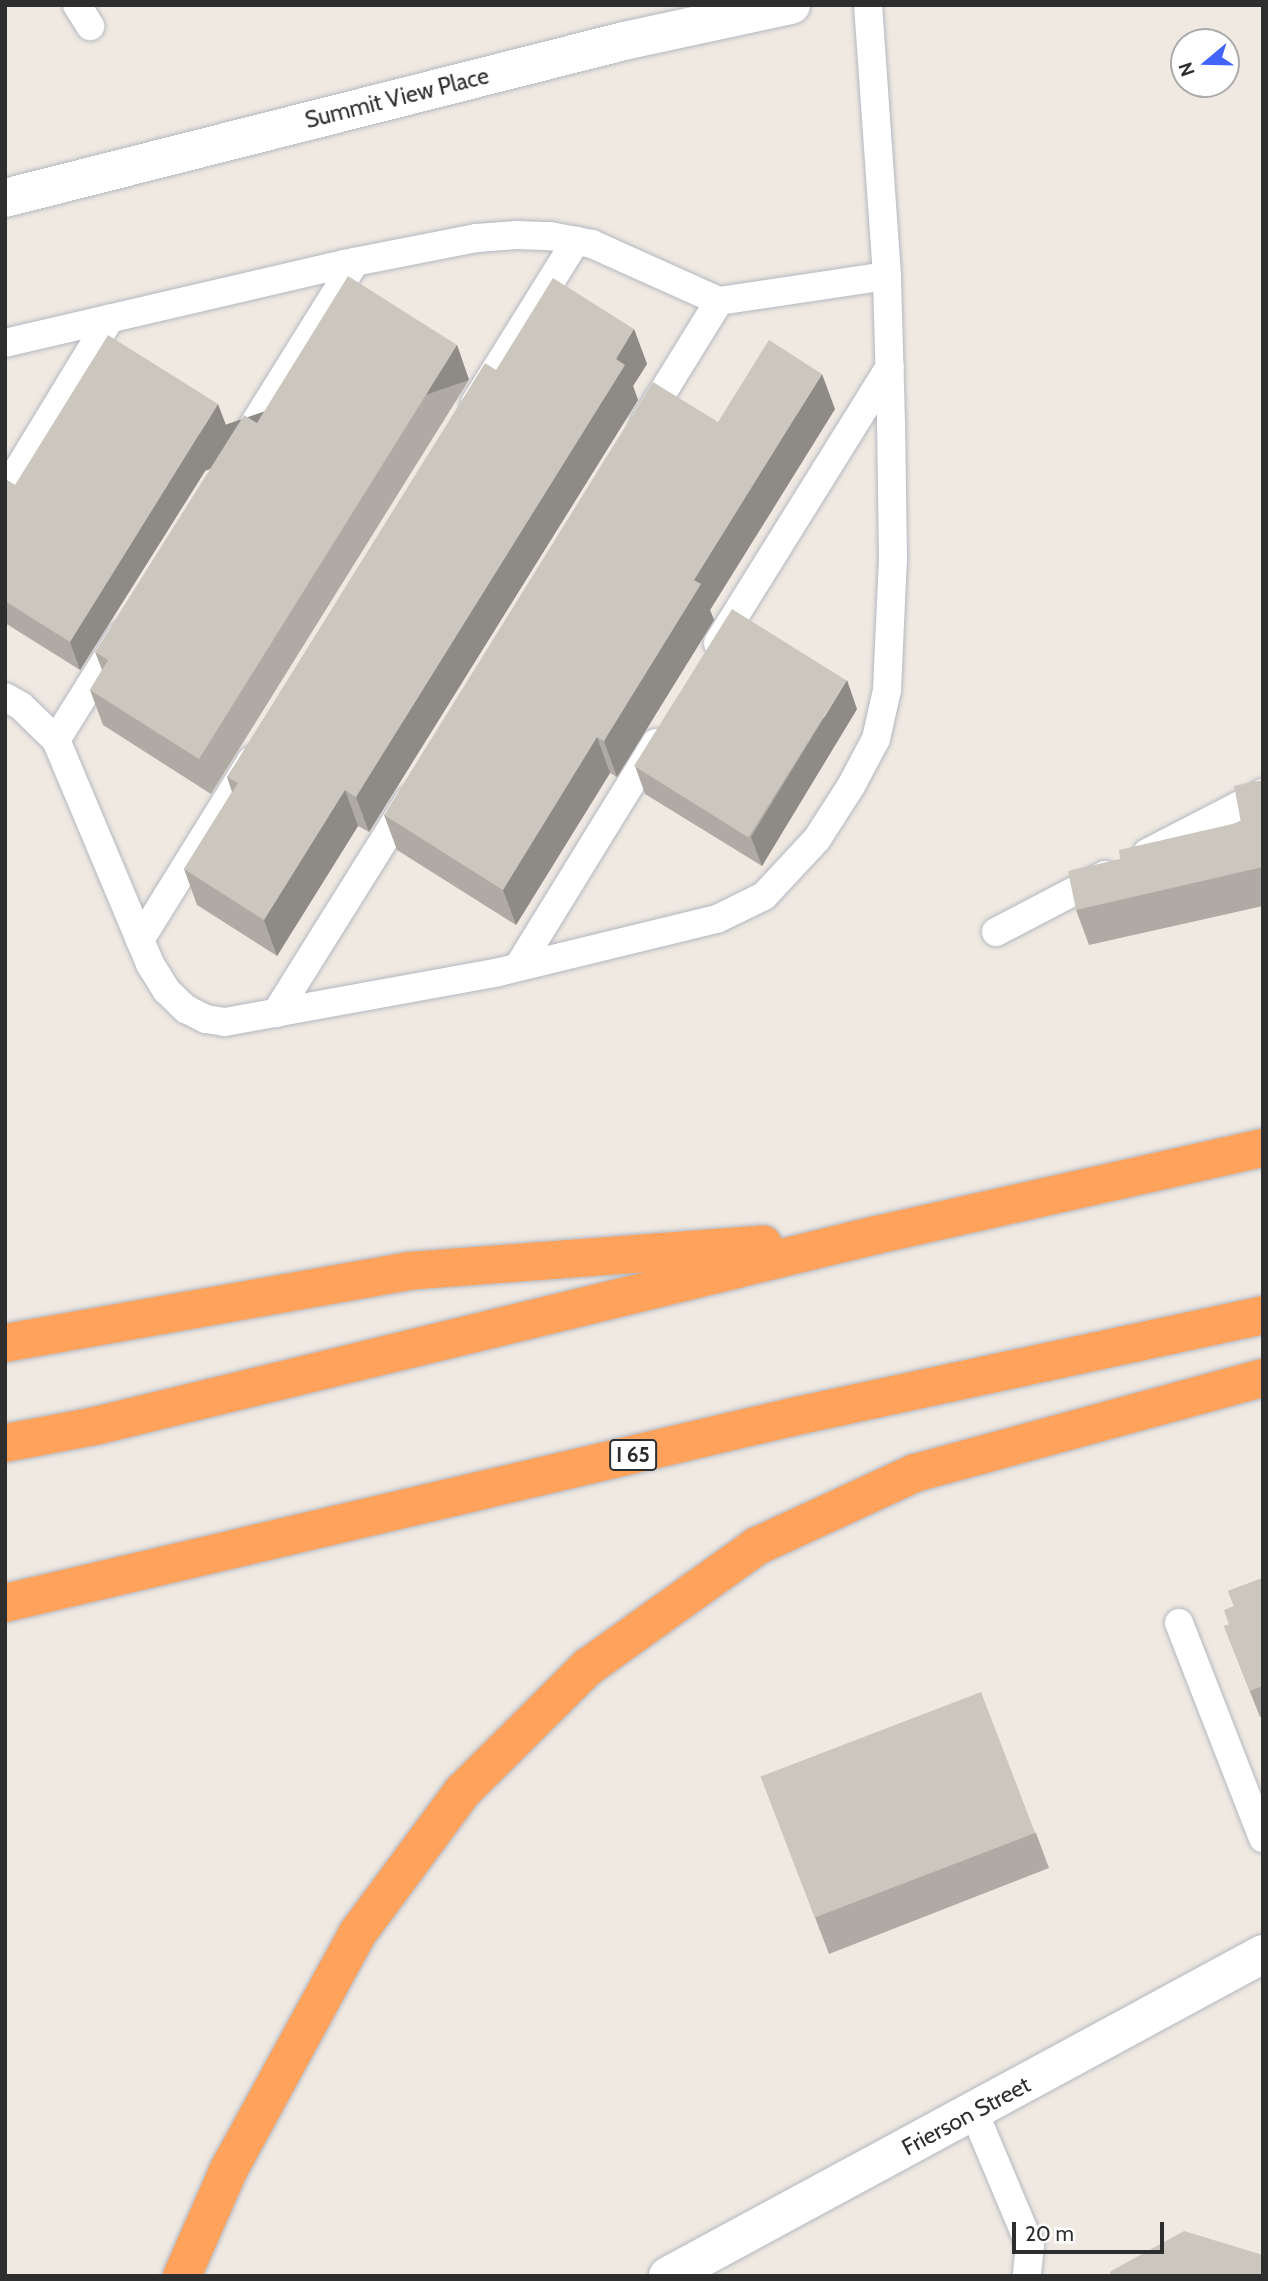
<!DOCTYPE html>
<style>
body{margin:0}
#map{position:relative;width:1268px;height:2281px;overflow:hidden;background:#efe9e1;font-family:Cabin,sans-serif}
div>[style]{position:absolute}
.roads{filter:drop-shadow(0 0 2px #b4b7c1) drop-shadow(0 0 2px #b4b7c1)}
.lane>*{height:28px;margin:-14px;padding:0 14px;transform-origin:14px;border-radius:14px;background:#fff}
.street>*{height:38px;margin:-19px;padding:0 19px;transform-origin:19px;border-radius:19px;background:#fff}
.highway>*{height:38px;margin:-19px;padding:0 19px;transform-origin:19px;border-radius:19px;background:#ffa35c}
.wall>*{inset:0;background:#afaba4}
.shaded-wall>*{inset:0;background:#8e8b86;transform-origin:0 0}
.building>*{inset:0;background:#cbc7bf;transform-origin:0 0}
span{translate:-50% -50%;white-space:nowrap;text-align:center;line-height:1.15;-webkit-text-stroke:6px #fff;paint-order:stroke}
.shield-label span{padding:2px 5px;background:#fff;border:2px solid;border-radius:5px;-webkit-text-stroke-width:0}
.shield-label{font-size:21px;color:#2e2e2e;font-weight:700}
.street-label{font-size:23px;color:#2e2e2e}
.frame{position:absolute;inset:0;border:7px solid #2e2e2e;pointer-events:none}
.north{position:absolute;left:1170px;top:28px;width:70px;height:70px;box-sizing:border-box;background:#fff;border:2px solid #ababab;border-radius:50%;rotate:251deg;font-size:19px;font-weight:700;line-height:28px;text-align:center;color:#2e2e2e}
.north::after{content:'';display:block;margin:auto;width:24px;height:32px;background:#4264fb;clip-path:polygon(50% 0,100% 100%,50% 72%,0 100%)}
.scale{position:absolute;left:1012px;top:2222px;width:152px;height:32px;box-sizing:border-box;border:4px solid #2e2e2e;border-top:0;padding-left:9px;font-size:21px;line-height:24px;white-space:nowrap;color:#2e2e2e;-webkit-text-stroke:5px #fff;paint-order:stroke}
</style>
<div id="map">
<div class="roads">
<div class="lane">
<i style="left:77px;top:5px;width:25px;rotate:58deg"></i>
<i style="left:5px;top:343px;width:348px;rotate:-13.1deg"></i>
<i style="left:344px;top:264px;width:135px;rotate:-11.1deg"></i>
<i style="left:476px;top:238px;width:41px;rotate:-4.2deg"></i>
<i style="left:517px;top:235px;width:33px;rotate:2deg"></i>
<i style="left:550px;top:236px;width:43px;rotate:10.8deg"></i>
<i style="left:592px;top:244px;width:139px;rotate:24.2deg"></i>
<i style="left:719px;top:301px;width:170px;rotate:-8.5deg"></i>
<i style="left:475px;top:403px;width:191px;rotate:-58.1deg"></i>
<i style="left:645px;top:421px;width:141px;rotate:-58.3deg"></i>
<i style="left:236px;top:453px;width:225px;rotate:-58.1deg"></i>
<i style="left:5px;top:491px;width:202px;rotate:-58.7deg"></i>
<i style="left:718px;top:643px;width:325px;rotate:-58.1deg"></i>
<i style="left:5px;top:697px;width:18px;rotate:29deg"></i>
<i style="left:21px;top:706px;width:49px;rotate:44.2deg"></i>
<i style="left:56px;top:740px;width:243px;rotate:67.2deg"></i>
<i style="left:150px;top:964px;width:31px;rotate:58deg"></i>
<i style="left:166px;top:990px;width:28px;rotate:44deg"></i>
<i style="left:186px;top:1009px;width:22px;rotate:27deg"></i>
<i style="left:206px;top:1019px;width:19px;rotate:9deg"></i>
<i style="left:225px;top:1022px;width:274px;rotate:-10.3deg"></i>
<i style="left:495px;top:973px;width:228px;rotate:-13.7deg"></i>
<i style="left:717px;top:919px;width:52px;rotate:-26.1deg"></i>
<i style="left:764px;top:896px;width:78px;rotate:-47.1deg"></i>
<i style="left:817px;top:839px;width:63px;rotate:-57.3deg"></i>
<i style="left:851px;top:786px;width:53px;rotate:-62deg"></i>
<i style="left:876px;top:739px;width:50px;rotate:-77.3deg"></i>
<i style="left:887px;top:690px;width:130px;rotate:-87.4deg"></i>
<i style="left:893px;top:560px;width:138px;rotate:-90.8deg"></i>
<i style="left:891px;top:422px;width:146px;rotate:-91.6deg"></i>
<i style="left:887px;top:276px;width:272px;rotate:-94deg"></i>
<i style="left:56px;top:740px;width:123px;rotate:-58deg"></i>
<i style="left:1147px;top:853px;width:131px;rotate:-27.3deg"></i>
<i style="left:996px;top:932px;width:123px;rotate:-27.6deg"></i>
<i style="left:140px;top:940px;width:211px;rotate:-58.2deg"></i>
<i style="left:518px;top:967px;width:263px;rotate:-58.4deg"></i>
<i style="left:276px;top:1013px;width:251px;rotate:-58deg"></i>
<i style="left:1179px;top:1623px;width:231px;rotate:68.7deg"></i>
<i style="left:974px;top:2112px;width:144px;rotate:67.2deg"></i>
<i style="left:1030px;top:2245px;width:31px;rotate:96deg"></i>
</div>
<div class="street">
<i style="left:5px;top:198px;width:639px;rotate:-14.23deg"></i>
<i style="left:624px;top:41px;width:171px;rotate:-12.2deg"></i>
<i style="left:668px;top:2276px;width:677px;rotate:-28.42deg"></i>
</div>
<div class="highway">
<i style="left:5px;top:1343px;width:409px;rotate:-10.1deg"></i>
<i style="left:408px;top:1271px;width:356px;rotate:-4.3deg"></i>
<i style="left:5px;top:1443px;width:92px;rotate:-10.7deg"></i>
<i style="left:95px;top:1426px;width:804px;rotate:-13.74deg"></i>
<i style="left:876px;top:1235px;width:397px;rotate:-12.7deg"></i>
<i style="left:5px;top:1603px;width:809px;rotate:-13.3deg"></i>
<i style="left:792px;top:1417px;width:482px;rotate:-12.2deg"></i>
<i style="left:182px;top:2276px;width:115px;rotate:-66.3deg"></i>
<i style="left:228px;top:2171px;width:270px;rotate:-61.4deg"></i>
<i style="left:357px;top:1934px;width:178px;rotate:-53.5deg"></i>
<i style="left:463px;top:1791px;width:176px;rotate:-44.8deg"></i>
<i style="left:588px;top:1667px;width:208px;rotate:-35.6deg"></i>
<i style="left:757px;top:1546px;width:174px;rotate:-24.8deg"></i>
<i style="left:915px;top:1473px;width:361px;rotate:-15.3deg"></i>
</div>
</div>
<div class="wall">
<i style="clip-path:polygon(634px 329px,647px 364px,633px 386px,638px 400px,369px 832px,358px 826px,277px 956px,197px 905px,184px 869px,232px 792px,227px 777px,496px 370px)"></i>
<i style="clip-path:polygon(457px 345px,469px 380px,211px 794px,103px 725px,90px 690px,102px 670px,95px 652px,257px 423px)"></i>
<i style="clip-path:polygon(835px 409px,710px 610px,714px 620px,617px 777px,610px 773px,516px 925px,397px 850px,384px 815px,718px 422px)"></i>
<i style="clip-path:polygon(229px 433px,80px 670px,5px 623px,5px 479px,15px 485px)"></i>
<i style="clip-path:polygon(857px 709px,762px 866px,645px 794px,635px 766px)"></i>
<i style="clip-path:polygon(1263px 780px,1263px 906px,1089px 945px,1076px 910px,1120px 859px,1241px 822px)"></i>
<i style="clip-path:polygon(1263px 1578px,1263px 1716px,1260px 1717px,1224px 1626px,1229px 1625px,1234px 1606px,1228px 1591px)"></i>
<i style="clip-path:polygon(761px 1777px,1036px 1833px,1049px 1868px,829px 1954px)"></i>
</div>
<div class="shaded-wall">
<i style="clip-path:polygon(634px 329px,647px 364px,633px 386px,638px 400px,369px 832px,356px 797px)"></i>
<i style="left:457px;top:345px;width:37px;height:488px;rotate:71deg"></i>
<i style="clip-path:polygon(822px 374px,835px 409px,710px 610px,714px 620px,617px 777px,604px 741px,694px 580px)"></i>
<i style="clip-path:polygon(218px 404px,229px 433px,80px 670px,70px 642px)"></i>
<i style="clip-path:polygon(847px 680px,857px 709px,762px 866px,751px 837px)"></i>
<i style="clip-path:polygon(597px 737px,610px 773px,516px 925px,503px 890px)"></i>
<i style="clip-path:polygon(345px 790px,358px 826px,277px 956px,264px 920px)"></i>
</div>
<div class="building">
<i style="clip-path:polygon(348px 276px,457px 345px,199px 759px,90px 690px,108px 660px,95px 652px,244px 415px,257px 423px)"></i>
<i style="clip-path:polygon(553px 278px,634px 329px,616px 359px,625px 365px,356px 797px,345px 790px,264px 920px,184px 869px,238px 783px,227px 777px,485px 363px,496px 370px)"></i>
<i style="clip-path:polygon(108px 335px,218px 404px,70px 642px,5px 601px,5px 479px,15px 485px)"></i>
<i style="clip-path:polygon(769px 340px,822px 374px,694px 580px,701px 584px,604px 741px,597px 737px,503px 890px,384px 815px,653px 382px,718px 422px)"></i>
<i style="left:732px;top:609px;width:135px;height:185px;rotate:32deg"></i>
<i style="clip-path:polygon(1263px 780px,1263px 867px,1076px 910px,1068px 871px,1120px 859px,1119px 850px,1241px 822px,1234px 786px)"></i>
<i style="clip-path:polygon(1263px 1578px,1263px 1686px,1250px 1691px,1224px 1626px,1229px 1625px,1224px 1610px,1234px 1606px,1228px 1591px)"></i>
<i style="left:981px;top:1692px;width:151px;height:236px;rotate:69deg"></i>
<i style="clip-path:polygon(1184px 2231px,1263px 2255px,1263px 2276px,1109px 2276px,1111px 2271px)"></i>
</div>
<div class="shield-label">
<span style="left:633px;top:1455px">I 65</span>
</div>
<div class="street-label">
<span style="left:397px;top:98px;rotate:-14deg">Summit View Place</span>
<span style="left:966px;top:2116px;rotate:-28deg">Frierson Street</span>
</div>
<div class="frame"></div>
<div class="north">N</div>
<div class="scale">20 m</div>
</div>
